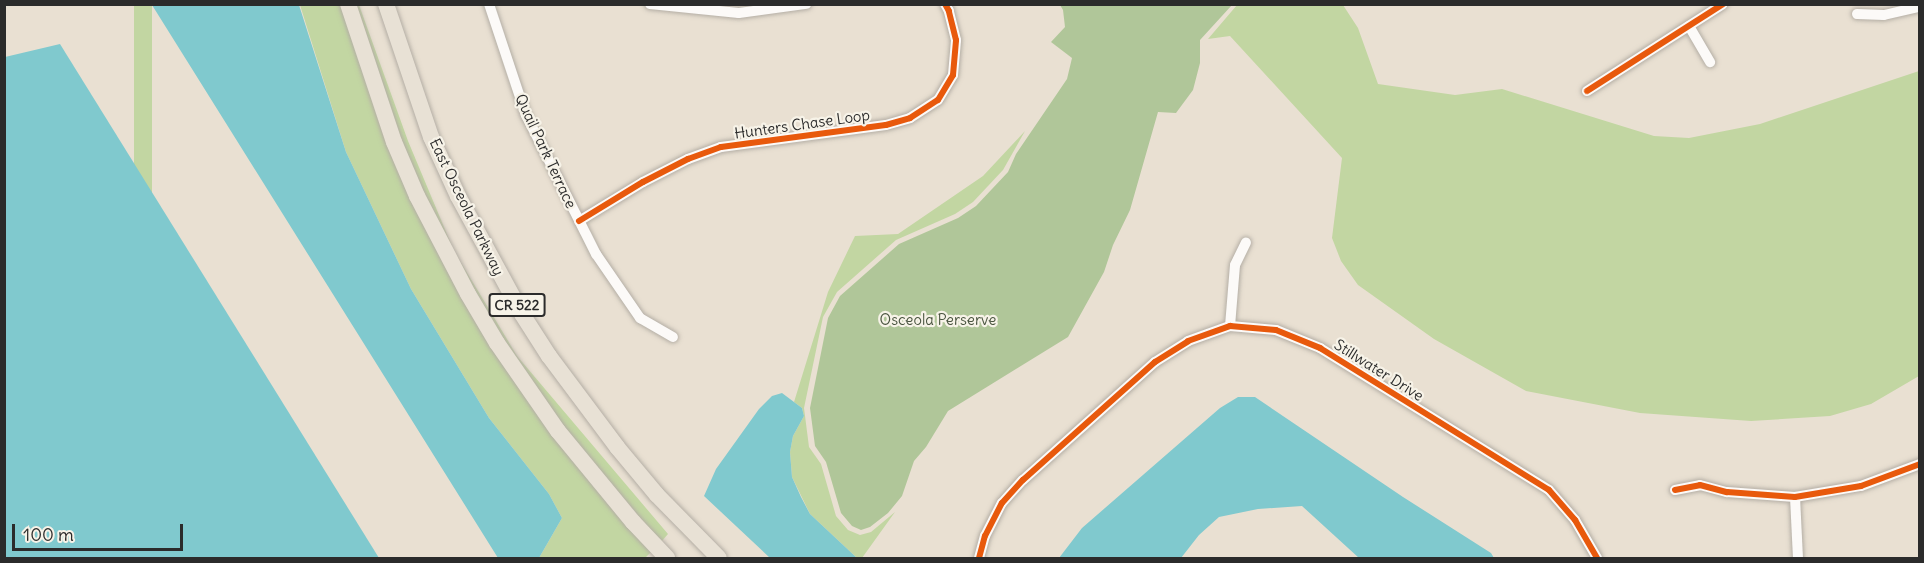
<!DOCTYPE html>
<style>
body{margin:0}
#map{position:relative;width:1924px;height:563px;overflow:hidden;background:#e9e0d2;font-family:Delius,sans-serif}
div>[style]{position:absolute}
.green>*{inset:0;background:#c2d6a2;transform-origin:0 0}
.forest>*{inset:0;background:#b0c699}
.water>*{inset:0;background:#80c9ce}
.roads{filter:drop-shadow(0 0 2px #b4aea5) drop-shadow(0 0 2px #b4aea5)}
.street>*{height:10px;margin:-5px;padding:0 5px;transform-origin:5px;border-radius:5px;background:#fcfaf8}
.primary>*{height:16px;margin:-8px;padding:0 8px;transform-origin:8px;border-radius:8px;background:#e8e1d5}
.cycleway>*{height:6px;margin:-3px;padding:0 3px;transform-origin:3px;border-radius:3px;background:#e8590c}
span{translate:-50% -50%;white-space:nowrap;text-align:center;line-height:1.15;-webkit-text-stroke:4.5px #f7f3e8;paint-order:stroke}
.shield-label span{padding:2px 4px;background:#f7f3e8;border:2px solid;border-radius:4px;-webkit-text-stroke-width:0}
.shield-label{font-size:14px;color:#2b2b2b;font-weight:700}
.street-label{font-size:15px;color:#2b2b2b}
.park-label{font-size:15px;color:#49543f}
.frame{position:absolute;inset:0;border:6px solid #2b2b2b;pointer-events:none}
.scale{position:absolute;left:12px;top:524px;width:171px;height:27px;box-sizing:border-box;border:3px solid #2b2b2b;border-top:0;padding-left:8px;font-size:18px;line-height:21px;white-space:nowrap;color:#2b2b2b;-webkit-text-stroke:4px #f7f3e8;paint-order:stroke}
</style>
<div id="map">
<div class="green">
<i style="left:134px;top:5px;width:18px;height:653px"></i>
<i style="clip-path:polygon(300px 5px,342px 5px,388px 145px,435px 246px,652px 551px,645px 558px,539px 558px,562px 518px,549px 494px,489px 418px,411px 289px,346px 152px)"></i>
<i style="clip-path:polygon(355px 5px,359px 5px,408px 141px,454px 251px,517px 356px,668px 534px,661px 542px,563px 427px,503px 340px,474px 290px,423px 193px,400px 140px)"></i>
<i style="clip-path:polygon(1237px 5px,1343px 5px,1358px 28px,1378px 84px,1455px 95px,1502px 89px,1654px 136px,1689px 138px,1760px 124px,1919px 71px,1919px 376px,1871px 404px,1830px 416px,1751px 421px,1640px 413px,1526px 391px,1434px 339px,1358px 285px,1341px 261px,1332px 238px,1342px 158px,1230px 36px,1208px 39px)"></i>
<i style="clip-path:polygon(1025px 131px,1003px 170px,973px 202px,955px 214px,896px 240px,837px 292px,823px 317px,804px 408px,809px 447px,821px 464px,836px 516px,848px 530px,860px 535px,871px 532px,895px 512px,862px 558px,857px 558px,810px 514px,792px 477px,790px 452px,793px 436px,804px 416px,802px 408px,794px 402px,828px 292px,855px 236px,898px 234px,983px 176px)"></i>
</div>
<div class="forest">
<i style="clip-path:polygon(1060px 5px,1232px 5px,1200px 40px,1200px 63px,1193px 90px,1176px 113px,1158px 112px,1130px 210px,1113px 245px,1104px 272px,1068px 337px,948px 411px,926px 447px,914px 461px,902px 496px,888px 513px,870px 527px,861px 530px,852px 526px,841px 513px,826px 462px,815px 446px,810px 408px,828px 318px,840px 296px,899px 244px,958px 218px,976px 206px,1008px 172px,1016px 154px,1067px 79px,1072px 58px,1051px 42px,1065px 27px,1063px 10px)"></i>
</div>
<div class="water">
<i style="clip-path:polygon(152px 5px,299px 5px,346px 152px,411px 289px,489px 418px,549px 494px,562px 518px,539px 558px,498px 558px)"></i>
<i style="clip-path:polygon(60px 44px,379px 558px,5px 558px,5px 57px)"></i>
<i style="clip-path:polygon(782px 393px,802px 408px,804px 416px,793px 436px,790px 452px,792px 477px,801px 497px,810px 514px,857px 558px,770px 558px,704px 496px,716px 469px,759px 409px,772px 396px)"></i>
<i style="clip-path:polygon(1238px 397px,1255px 397px,1403px 497px,1491px 553px,1494px 558px,1359px 558px,1302px 506px,1258px 509px,1219px 517px,1199px 535px,1181px 558px,1059px 558px,1082px 528px,1220px 408px)"></i>
</div>
<div class="roads">
<div class="street">
<i style="left:489px;top:4px;width:117px;rotate:71.6deg"></i>
<i style="left:526px;top:115px;width:156px;rotate:63.3deg"></i>
<i style="left:596px;top:254px;width:78px;rotate:55.5deg"></i>
<i style="left:640px;top:318px;width:38px;rotate:30deg"></i>
<i style="left:650px;top:4px;width:89px;rotate:5.8deg"></i>
<i style="left:739px;top:13px;width:68px;rotate:-7.7deg"></i>
<i style="left:1857px;top:14px;width:27px;rotate:2deg"></i>
<i style="left:1884px;top:15px;width:37px;rotate:-13deg"></i>
<i style="left:1689px;top:26px;width:42px;rotate:59.7deg"></i>
<i style="left:1587px;top:91px;width:161px;rotate:-32.6deg"></i>
<i style="left:579px;top:221px;width:75px;rotate:-31.4deg"></i>
<i style="left:643px;top:182px;width:51px;rotate:-27.1deg"></i>
<i style="left:688px;top:159px;width:35px;rotate:-20deg"></i>
<i style="left:721px;top:147px;width:166px;rotate:-7.6deg"></i>
<i style="left:886px;top:125px;width:25px;rotate:-16deg"></i>
<i style="left:910px;top:118px;width:33px;rotate:-33deg"></i>
<i style="left:938px;top:100px;width:29px;rotate:-59deg"></i>
<i style="left:953px;top:75px;width:35px;rotate:-85deg"></i>
<i style="left:956px;top:40px;width:30px;rotate:-104deg"></i>
<i style="left:949px;top:11px;width:8px;rotate:-120deg"></i>
<i style="left:1230px;top:326px;width:61px;rotate:-85.3deg"></i>
<i style="left:1235px;top:265px;width:25px;rotate:-64deg"></i>
<i style="left:1675px;top:490px;width:25px;rotate:-11deg"></i>
<i style="left:1700px;top:485px;width:28px;rotate:15deg"></i>
<i style="left:1727px;top:492px;width:68px;rotate:4.2deg"></i>
<i style="left:1795px;top:497px;width:67px;rotate:-9.5deg"></i>
<i style="left:1861px;top:486px;width:63px;rotate:-20.4deg"></i>
<i style="left:1795px;top:497px;width:61px;rotate:87.2deg"></i>
<i style="left:979px;top:558px;width:23px;rotate:-75deg"></i>
<i style="left:985px;top:536px;width:37px;rotate:-63deg"></i>
<i style="left:1002px;top:503px;width:31px;rotate:-48deg"></i>
<i style="left:1023px;top:480px;width:177px;rotate:-41.8deg"></i>
<i style="left:1155px;top:362px;width:39px;rotate:-32deg"></i>
<i style="left:1188px;top:341px;width:45px;rotate:-19.7deg"></i>
<i style="left:1230px;top:326px;width:46px;rotate:5deg"></i>
<i style="left:1276px;top:330px;width:48px;rotate:22.2deg"></i>
<i style="left:1320px;top:348px;width:269px;rotate:31.8deg"></i>
<i style="left:1549px;top:490px;width:40px;rotate:49deg"></i>
<i style="left:1575px;top:520px;width:44px;rotate:59.9deg"></i>
</div>
<div class="primary">
<i style="left:348px;top:4px;width:145px;rotate:71.6deg"></i>
<i style="left:394px;top:142px;width:59px;rotate:66.9deg"></i>
<i style="left:417px;top:196px;width:110px;rotate:62.5deg"></i>
<i style="left:468px;top:294px;width:57px;rotate:59.4deg"></i>
<i style="left:497px;top:343px;width:107px;rotate:55.3deg"></i>
<i style="left:558px;top:431px;width:118px;rotate:50.5deg"></i>
<i style="left:633px;top:522px;width:50px;rotate:46.6deg"></i>
<i style="left:386px;top:4px;width:140px;rotate:71.3deg"></i>
<i style="left:431px;top:137px;width:65px;rotate:65.4deg"></i>
<i style="left:458px;top:196px;width:134px;rotate:61.5deg"></i>
<i style="left:522px;top:314px;width:50px;rotate:57.3deg"></i>
<i style="left:549px;top:356px;width:114px;rotate:53.2deg"></i>
<i style="left:617px;top:447px;width:62px;rotate:50.2deg"></i>
<i style="left:657px;top:495px;width:88px;rotate:45.5deg"></i>
</div>
</div>
<div class="cycleway">
<i style="left:1587px;top:91px;width:161px;rotate:-32.6deg"></i>
<i style="left:579px;top:221px;width:75px;rotate:-31.4deg"></i>
<i style="left:643px;top:182px;width:51px;rotate:-27.1deg"></i>
<i style="left:688px;top:159px;width:35px;rotate:-20deg"></i>
<i style="left:721px;top:147px;width:166px;rotate:-7.6deg"></i>
<i style="left:886px;top:125px;width:25px;rotate:-16deg"></i>
<i style="left:910px;top:118px;width:33px;rotate:-33deg"></i>
<i style="left:938px;top:100px;width:29px;rotate:-59deg"></i>
<i style="left:953px;top:75px;width:35px;rotate:-85deg"></i>
<i style="left:956px;top:40px;width:30px;rotate:-104deg"></i>
<i style="left:949px;top:11px;width:8px;rotate:-120deg"></i>
<i style="left:1675px;top:490px;width:25px;rotate:-11deg"></i>
<i style="left:1700px;top:485px;width:28px;rotate:15deg"></i>
<i style="left:1727px;top:492px;width:68px;rotate:4.2deg"></i>
<i style="left:1795px;top:497px;width:67px;rotate:-9.5deg"></i>
<i style="left:1861px;top:486px;width:63px;rotate:-20.4deg"></i>
<i style="left:979px;top:558px;width:23px;rotate:-75deg"></i>
<i style="left:985px;top:536px;width:37px;rotate:-63deg"></i>
<i style="left:1002px;top:503px;width:31px;rotate:-48deg"></i>
<i style="left:1023px;top:480px;width:177px;rotate:-41.8deg"></i>
<i style="left:1155px;top:362px;width:39px;rotate:-32deg"></i>
<i style="left:1188px;top:341px;width:45px;rotate:-19.7deg"></i>
<i style="left:1230px;top:326px;width:46px;rotate:5deg"></i>
<i style="left:1276px;top:330px;width:48px;rotate:22.2deg"></i>
<i style="left:1320px;top:348px;width:269px;rotate:31.8deg"></i>
<i style="left:1549px;top:490px;width:40px;rotate:49deg"></i>
<i style="left:1575px;top:520px;width:44px;rotate:59.9deg"></i>
</div>
<div class="shield-label">
<span style="left:517px;top:305px">CR 522</span>
</div>
<div class="street-label">
<span style="left:802px;top:124px;rotate:-8deg">Hunters Chase Loop</span>
<span style="left:546px;top:151px;rotate:65deg">Quail Park Terrace</span>
<span style="left:467px;top:207px;rotate:64deg">East Osceola Parkway</span>
<span style="left:1379px;top:370px;rotate:32deg">Stillwater Drive</span>
</div>
<div class="park-label">
<span style="left:938px;top:320px">Osceola Perserve</span>
</div>
<div class="frame"></div>
<div class="scale">100 m</div>
</div>
